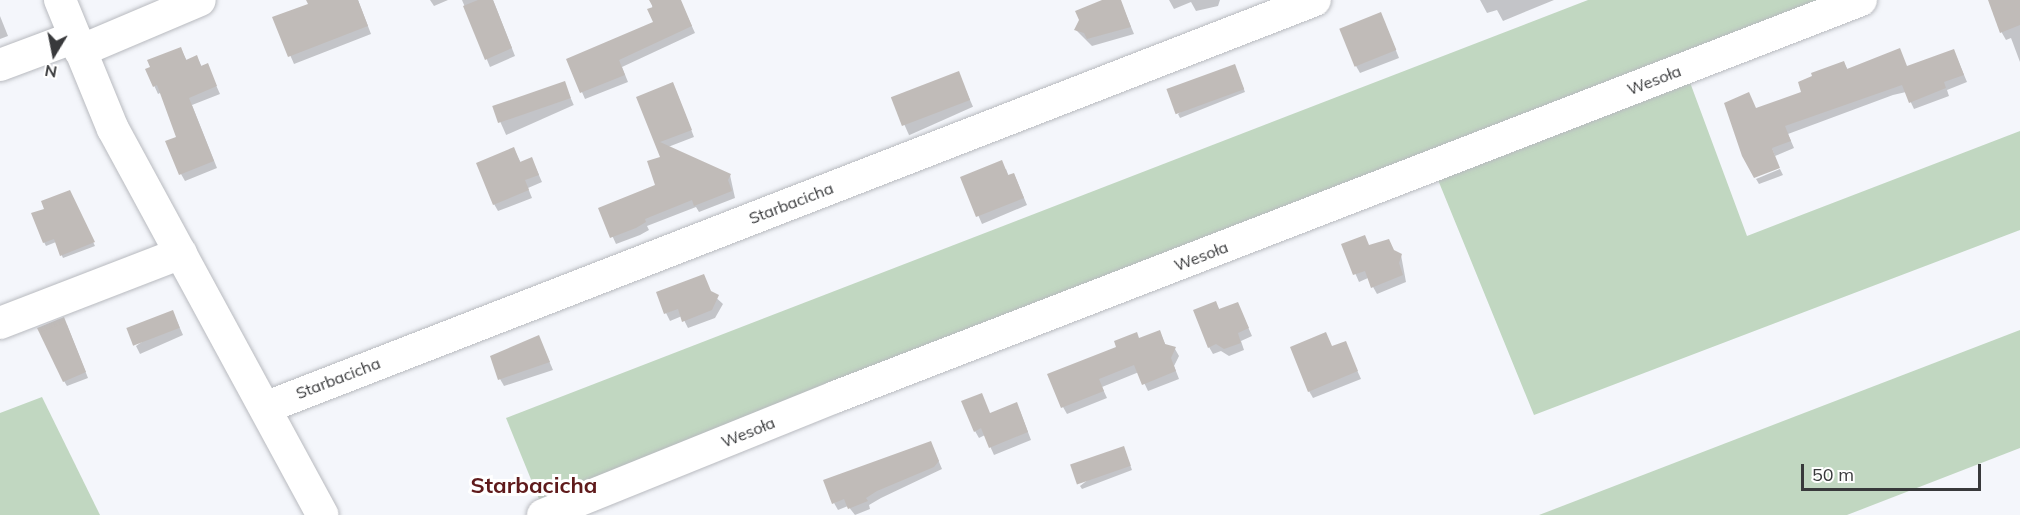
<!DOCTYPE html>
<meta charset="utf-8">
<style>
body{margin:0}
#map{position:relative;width:2020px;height:515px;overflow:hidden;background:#f4f6fb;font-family:Mulish,sans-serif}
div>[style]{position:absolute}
.green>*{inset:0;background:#c1d7c1}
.shadow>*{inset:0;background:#0003;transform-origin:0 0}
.building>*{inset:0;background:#c0bbb8;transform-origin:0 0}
.roads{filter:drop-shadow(0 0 2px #b8babf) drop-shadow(0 0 2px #b8babf)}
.minor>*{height:32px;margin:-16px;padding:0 16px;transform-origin:16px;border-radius:16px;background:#fff}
span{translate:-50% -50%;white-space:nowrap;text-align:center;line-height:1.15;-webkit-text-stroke:6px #fff;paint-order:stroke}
.street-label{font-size:16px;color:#38393b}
.district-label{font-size:22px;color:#5f1a1b;font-weight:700}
.north{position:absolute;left:24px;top:24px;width:60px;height:60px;-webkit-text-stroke:4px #fff;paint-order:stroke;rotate:190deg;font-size:16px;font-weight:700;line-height:24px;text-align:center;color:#38393b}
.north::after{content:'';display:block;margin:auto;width:21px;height:27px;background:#38393b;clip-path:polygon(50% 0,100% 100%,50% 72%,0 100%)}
.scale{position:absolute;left:1801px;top:464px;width:180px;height:27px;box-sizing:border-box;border:3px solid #38393b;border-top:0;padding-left:8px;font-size:18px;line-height:21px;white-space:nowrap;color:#38393b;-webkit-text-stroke:4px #fff;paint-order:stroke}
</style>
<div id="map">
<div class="green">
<i style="clip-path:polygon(1588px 0,1827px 0,539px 499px,506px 418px)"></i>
<i style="clip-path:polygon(1688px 77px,1747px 236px,2020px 131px,2020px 230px,1534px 415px,1436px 175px)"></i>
<i style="clip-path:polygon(2020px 330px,2020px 448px,1847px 515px,1539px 515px)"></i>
<i style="clip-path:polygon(42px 397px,100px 515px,0 515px,0 413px)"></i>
</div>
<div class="shadow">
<i style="clip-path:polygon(308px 0,358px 0,371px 34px,294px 64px,274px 18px,310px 5px)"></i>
<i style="clip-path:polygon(430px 0,448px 0,434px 6px)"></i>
<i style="clip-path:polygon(462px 0,493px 0,515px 56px,490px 67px)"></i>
<i style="clip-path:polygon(651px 0,680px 0,695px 33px,622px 67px,628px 82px,585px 99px,568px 60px,655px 23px)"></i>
<i style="clip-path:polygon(1106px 0,1120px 0,1134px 34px,1092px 46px,1076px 30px)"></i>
<i style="clip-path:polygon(1169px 0,1220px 0,1218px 6px,1196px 11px,1191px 2px,1174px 9px)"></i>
<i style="clip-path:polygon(1480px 0,1554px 0,1503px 21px,1497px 10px,1487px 13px)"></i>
<i style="clip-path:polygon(2001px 0,2020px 0,2020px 62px,2011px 38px,2006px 40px,2002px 33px,1991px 4px)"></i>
<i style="clip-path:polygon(0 16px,8px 36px,0 39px)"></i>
<i style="clip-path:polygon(1384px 21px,1399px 58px,1360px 73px,1356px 66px)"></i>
<i style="clip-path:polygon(181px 49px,187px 61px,197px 57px,202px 67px,207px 65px,220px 94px,192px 105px,217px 168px,185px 181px,181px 174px,178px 137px,162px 92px,158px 94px,147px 70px)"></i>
<i style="clip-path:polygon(1957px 58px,1967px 82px,1947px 90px,1949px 96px,1914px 109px,1906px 92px,1893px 95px,1788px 134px,1794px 148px,1775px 156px,1756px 110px,1803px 93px,1844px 63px,1848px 70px,1907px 68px)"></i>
<i style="clip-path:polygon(1236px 69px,1245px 92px,1180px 118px,1178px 114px)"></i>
<i style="left:958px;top:73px;width:37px;height:70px;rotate:66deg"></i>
<i style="left:564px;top:83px;width:24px;height:74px;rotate:66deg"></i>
<i style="clip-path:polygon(676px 91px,694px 137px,668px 147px,730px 175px,735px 198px,699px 212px,696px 207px,647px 226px,649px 230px,640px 235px,616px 244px,600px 209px,657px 186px,662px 158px,638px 98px)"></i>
<i style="clip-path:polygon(514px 149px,521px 163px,535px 166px,542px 182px,528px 188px,532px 198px,498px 211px,494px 204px)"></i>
<i style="clip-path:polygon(1006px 169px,1009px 177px,1014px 174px,1027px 205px,982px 224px,962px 178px)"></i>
<i style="clip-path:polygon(1780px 169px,1783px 175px,1759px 184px,1756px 179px)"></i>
<i style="clip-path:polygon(69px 192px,95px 246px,63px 258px,56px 242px,46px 246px,44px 242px,46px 210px)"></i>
<i style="clip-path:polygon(1343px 245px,1369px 246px,1401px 255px,1406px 282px,1377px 294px,1368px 278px,1359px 282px)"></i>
<i style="clip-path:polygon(711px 293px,723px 304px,715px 318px,688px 328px,682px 316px,670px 321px,666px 313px)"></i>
<i style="clip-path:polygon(1216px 303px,1220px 311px,1241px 311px,1252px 336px,1241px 341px,1244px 350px,1229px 356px,1221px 351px,1213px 354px,1209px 347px)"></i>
<i style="clip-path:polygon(176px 319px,183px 335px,140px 354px,136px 346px)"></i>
<i style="clip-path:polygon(67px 325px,88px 378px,67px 386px,64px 381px)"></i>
<i style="clip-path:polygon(1160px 332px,1166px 346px,1175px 349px,1179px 356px,1174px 366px,1179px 379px,1148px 391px,1139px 372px,1102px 387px,1107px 398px,1067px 414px,1063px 407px,1139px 339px)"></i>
<i style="clip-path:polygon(539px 337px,553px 370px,504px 386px,500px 379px)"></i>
<i style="clip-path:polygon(1345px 343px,1361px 379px,1313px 398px,1309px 391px,1332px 348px)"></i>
<i style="clip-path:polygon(1020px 411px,1031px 440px,994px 455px,985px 435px,979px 438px,975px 431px,990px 414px)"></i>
<i style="clip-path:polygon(931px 443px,942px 469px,881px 498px,869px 505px,870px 509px,855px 515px,848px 506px,838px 510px,834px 503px)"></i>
<i style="clip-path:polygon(1125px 451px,1132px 470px,1082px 489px,1080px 486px)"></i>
</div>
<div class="building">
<i style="clip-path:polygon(306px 0,358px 0,368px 26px,288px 57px,272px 17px,308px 4px)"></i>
<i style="clip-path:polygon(478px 0,493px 0,512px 48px,485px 60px,463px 6px)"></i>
<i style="clip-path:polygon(649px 0,681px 0,692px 26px,619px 60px,625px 75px,580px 93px,566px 59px,653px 22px,647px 9px,653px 7px)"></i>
<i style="clip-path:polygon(1102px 0,1121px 0,1131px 27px,1087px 39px,1084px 33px,1074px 30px,1079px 20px,1075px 11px)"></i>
<i style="clip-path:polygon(1988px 0,2020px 0,2020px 25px,2000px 33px)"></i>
<i style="left:1381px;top:12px;width:41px;height:45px;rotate:68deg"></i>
<i style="clip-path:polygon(181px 47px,186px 60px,197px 55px,201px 66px,208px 63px,217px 86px,189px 98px,214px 161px,179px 175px,165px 141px,176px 137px,157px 85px,153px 87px,145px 69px,150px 67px,147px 60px)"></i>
<i style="clip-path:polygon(1900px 48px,1907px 66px,1954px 49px,1964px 75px,1944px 82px,1946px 88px,1909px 103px,1902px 85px,1785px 126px,1791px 141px,1772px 148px,1780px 168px,1754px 178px,1742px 156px,1724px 103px,1749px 92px,1756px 108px,1801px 92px,1798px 82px,1812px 76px,1811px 73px,1844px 61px,1847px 69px)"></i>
<i style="left:1235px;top:64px;width:27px;height:73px;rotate:70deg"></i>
<i style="left:959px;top:71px;width:31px;height:73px;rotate:69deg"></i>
<i style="left:565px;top:81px;width:18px;height:77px;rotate:71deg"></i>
<i style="clip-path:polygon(673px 82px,692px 130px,660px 142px,731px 174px,728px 180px,732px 191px,694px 206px,692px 200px,645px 219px,646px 222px,636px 228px,610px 238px,598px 208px,655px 185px,647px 161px,660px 157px,636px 97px)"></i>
<i style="clip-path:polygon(514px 147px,520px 162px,532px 157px,539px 175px,525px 180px,529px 190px,493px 205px,476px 163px)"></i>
<i style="clip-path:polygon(1002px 160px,1008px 175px,1014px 173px,1024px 198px,976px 217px,960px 177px)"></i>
<i style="clip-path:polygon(70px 190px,95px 242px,60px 256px,54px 239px,43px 243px,31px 213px,44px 209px,41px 201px)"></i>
<i style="clip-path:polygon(1365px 235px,1369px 245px,1389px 239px,1394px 250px,1402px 254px,1399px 263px,1403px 275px,1371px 288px,1365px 271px,1353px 275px,1341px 244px)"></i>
<i style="clip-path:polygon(704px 274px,711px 291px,719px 295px,712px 310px,682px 322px,678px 309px,664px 314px,656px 292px)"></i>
<i style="clip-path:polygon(1216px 301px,1219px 309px,1238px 302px,1249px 328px,1238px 333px,1241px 343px,1224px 349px,1216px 344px,1208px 348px,1193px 310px)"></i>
<i style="left:173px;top:310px;width:19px;height:50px;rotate:69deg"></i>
<i style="clip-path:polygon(64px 317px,86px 372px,63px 382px,37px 328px)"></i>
<i style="clip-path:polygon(1160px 330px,1165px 344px,1176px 347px,1171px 358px,1176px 371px,1142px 385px,1134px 365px,1099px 379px,1104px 391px,1061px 408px,1047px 374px,1116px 347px,1114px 341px,1137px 332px,1139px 338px)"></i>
<i style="clip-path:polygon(1326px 332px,1332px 346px,1346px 341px,1358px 371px,1308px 392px,1290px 347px)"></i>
<i style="clip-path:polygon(539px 335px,550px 362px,498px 380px,490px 356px)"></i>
<i style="clip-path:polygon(982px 393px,990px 413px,1017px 402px,1028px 432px,989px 448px,981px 428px,974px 432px,961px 401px)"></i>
<i style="clip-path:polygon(931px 441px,939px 461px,934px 467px,877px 491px,866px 498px,868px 501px,848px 509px,844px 499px,832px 504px,823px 480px)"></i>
<i style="left:1124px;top:446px;width:21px;height:57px;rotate:71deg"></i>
</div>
<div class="roads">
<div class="minor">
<i style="left:60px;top:0;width:139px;rotate:67.7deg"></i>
<i style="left:113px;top:129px;width:439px;rotate:61.5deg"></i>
<i style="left:80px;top:51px;width:130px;rotate:-23deg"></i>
<i style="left:0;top:65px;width:80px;rotate:-20.5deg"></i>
<i style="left:0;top:323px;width:194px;rotate:-21.1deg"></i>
<i style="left:267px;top:407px;width:1124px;rotate:-21.22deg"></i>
<i style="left:543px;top:515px;width:315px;rotate:-22deg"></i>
<i style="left:835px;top:397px;width:1100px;rotate:-21.15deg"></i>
</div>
</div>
<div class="street-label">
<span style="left:1654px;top:80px;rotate:-21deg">Wesoła</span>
<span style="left:791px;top:203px;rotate:-21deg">Starbacicha</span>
<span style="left:1201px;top:256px;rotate:-21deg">Wesoła</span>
<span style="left:338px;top:378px;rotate:-21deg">Starbacicha</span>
<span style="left:748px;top:432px;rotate:-22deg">Wesoła</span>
</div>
<div class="district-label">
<span style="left:534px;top:486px">Starbacicha</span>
</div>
<div class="north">N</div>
<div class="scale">50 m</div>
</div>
